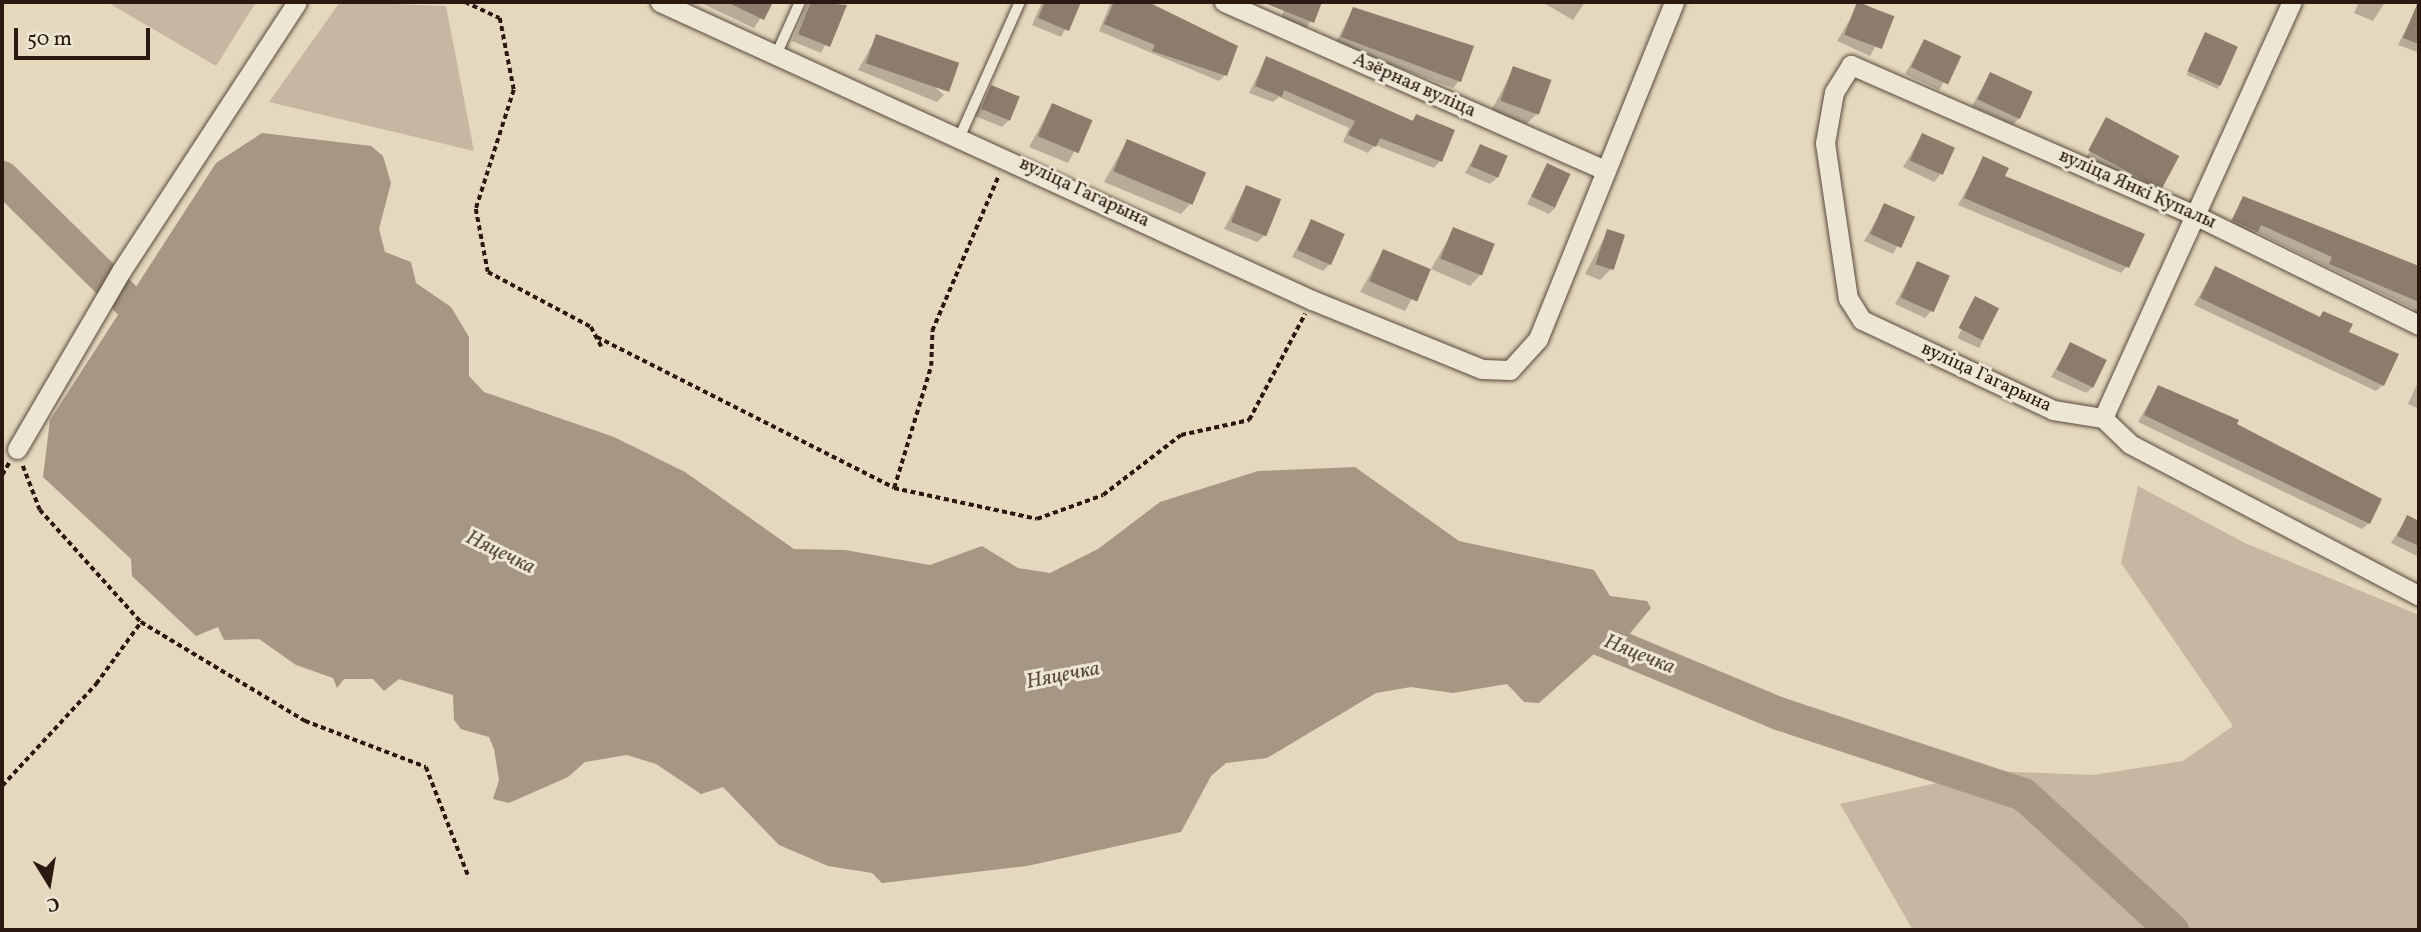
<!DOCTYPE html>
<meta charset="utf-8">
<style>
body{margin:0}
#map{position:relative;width:2421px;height:932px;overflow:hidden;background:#e4d8be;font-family:Vollkorn,serif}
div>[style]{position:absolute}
.green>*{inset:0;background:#c5b7a1}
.water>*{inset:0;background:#a59783}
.shadow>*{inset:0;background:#0003;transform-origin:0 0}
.river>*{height:33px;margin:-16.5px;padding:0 16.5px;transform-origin:16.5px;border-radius:16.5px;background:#a59783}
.building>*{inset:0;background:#8b7c6b;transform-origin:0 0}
.path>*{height:3.5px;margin-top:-1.75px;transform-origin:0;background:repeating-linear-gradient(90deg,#2b1811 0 5px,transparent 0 8.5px)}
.roads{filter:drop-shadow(0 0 2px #59483c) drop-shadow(0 0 2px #59483c)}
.service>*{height:10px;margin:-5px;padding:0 5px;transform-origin:5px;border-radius:5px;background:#ede6d5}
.minor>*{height:19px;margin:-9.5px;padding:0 9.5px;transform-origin:9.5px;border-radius:9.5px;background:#ede6d5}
span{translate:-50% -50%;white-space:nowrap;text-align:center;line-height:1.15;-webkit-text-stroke:6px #ede6d5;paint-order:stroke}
.street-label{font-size:19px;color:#2b1811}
.water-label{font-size:21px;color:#5c4b3f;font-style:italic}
.frame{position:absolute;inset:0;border:4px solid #2b1811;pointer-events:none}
.north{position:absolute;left:14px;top:848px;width:70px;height:70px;-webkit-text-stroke:5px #ede6d5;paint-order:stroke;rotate:169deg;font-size:19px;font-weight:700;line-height:28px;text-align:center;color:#2b1811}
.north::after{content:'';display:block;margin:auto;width:24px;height:32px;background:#2b1811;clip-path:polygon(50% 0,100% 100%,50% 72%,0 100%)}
.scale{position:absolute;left:14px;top:28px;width:136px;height:32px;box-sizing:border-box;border:4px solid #2b1811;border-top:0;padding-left:9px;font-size:21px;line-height:24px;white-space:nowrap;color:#2b1811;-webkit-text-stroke:5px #ede6d5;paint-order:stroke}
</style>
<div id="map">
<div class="green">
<i style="clip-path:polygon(107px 2px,256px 2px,216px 66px)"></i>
<i style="clip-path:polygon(340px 2px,446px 6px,474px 151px,269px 102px)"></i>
<i style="clip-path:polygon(2138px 486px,2245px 543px,2419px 615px,2419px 930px,1913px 930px,1840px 804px,1992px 771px,2093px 775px,2183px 761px,2233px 726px,2121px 563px)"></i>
</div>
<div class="water">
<i style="clip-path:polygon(262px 133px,371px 146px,383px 156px,391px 183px,379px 229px,385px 252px,411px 262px,416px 283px,451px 307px,469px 337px,469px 376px,484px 392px,614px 437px,685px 472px,794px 549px,845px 550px,930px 565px,982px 546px,1018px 568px,1050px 573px,1098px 549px,1160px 502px,1258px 471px,1355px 467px,1459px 541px,1594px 570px,1610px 596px,1647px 601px,1651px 608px,1622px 643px,1622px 660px,1594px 654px,1539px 703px,1524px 702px,1507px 684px,1453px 693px,1411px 687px,1376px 693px,1267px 758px,1226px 763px,1211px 776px,1181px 832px,1027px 866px,882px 883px,872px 873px,828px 866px,779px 845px,723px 787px,701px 794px,656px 764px,627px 755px,585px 762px,568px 777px,509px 803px,493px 799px,499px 780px,494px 749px,489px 737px,461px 729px,454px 720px,453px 695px,399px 679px,384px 691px,373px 679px,344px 679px,337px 688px,333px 678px,296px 665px,259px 639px,224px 640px,218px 627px,196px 636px,132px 576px,131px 559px,43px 477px,50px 420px,216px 163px)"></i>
</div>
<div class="shadow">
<i style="clip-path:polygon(699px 2px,771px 2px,754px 28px)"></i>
<i style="clip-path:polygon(808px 2px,845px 6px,821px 53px,792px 41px)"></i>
<i style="clip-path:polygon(1042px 2px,1080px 2px,1061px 37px,1032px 25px)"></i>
<i style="clip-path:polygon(1111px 2px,1142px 2px,1236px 47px,1225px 75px,1219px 81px,1099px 31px)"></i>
<i style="clip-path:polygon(1287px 2px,1320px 2px,1306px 29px,1281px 19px)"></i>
<i style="clip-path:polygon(1542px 2px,1585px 2px,1573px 20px)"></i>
<i style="clip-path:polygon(1860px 2px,1892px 17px,1870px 56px,1837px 41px)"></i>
<i style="clip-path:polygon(2359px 2px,2385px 2px,2373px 21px,2354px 13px)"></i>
<i style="clip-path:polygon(2419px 2px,2419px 50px,2417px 52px,2398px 45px)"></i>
<i style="clip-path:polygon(1353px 9px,1459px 81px,1453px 88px,1335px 44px)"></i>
<i style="left:2205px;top:34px;width:34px;height:45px;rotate:24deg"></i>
<i style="clip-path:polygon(877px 36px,944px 95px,937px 102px,858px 70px)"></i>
<i style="clip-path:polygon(1924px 41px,1958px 57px,1939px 90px,1905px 74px)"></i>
<i style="clip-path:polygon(1266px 58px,1411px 122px,1417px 116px,1440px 161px,1434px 168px,1375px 145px,1368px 153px,1343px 142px,1349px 128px,1279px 97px,1273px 102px,1249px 93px)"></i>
<i style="clip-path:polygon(1514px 68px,1537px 114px,1526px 124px,1491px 111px)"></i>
<i style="clip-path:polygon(1990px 74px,2019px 118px,2013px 125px,1972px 106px)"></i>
<i style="clip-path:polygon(991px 87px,1009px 120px,1002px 127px,975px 116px)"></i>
<i style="clip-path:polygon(1052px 105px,1091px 121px,1068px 163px,1029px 147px)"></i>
<i style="left:2107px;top:119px;width:80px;height:46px;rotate:28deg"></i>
<i style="clip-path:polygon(1922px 135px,1940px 175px,1934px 182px,1903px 167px)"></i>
<i style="clip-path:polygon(1127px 141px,1191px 203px,1181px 214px,1104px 182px)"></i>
<i style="clip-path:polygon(1480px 146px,1497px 178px,1490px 184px,1465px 173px)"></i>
<i style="clip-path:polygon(1984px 158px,2003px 177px,2127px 266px,2121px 273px,1958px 205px)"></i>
<i style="clip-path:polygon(1547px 165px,1556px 207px,1549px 214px,1527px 204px)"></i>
<i style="clip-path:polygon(1246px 187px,1264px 236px,1257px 242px,1224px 229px)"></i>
<i style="clip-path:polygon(2244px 198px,2419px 267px,2419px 320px,2411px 316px,2414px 309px,2256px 232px,2249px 238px,2227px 227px)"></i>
<i style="clip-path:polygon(1885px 205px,1913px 218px,1893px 254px,1864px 241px)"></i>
<i style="clip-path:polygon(1311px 221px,1330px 264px,1323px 271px,1292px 257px)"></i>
<i style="clip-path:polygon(1454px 229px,1480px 275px,1470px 286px,1431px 269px)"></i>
<i style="clip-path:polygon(1608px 231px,1611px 269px,1600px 280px,1585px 274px)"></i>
<i style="clip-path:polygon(1383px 251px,1428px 270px,1405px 311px,1360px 292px)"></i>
<i style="clip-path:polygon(1917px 263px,1931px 311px,1925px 318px,1895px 304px)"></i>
<i style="clip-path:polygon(2215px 268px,2318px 318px,2324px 313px,2347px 332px,2383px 385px,2376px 391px,2194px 305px)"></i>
<i style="left:1975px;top:299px;width:24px;height:43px;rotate:24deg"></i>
<i style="clip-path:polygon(2070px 344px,2093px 387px,2086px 393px,2051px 377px)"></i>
<i style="clip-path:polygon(2419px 380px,2419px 409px,2408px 404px)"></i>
<i style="clip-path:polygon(2158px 387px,2235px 425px,2369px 523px,2362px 529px,2138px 422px)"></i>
<i style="clip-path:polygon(2407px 518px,2419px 523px,2419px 557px,2391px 543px)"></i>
</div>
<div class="river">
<i style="left:2px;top:177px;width:219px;rotate:44.6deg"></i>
<i style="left:1581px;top:631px;width:213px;rotate:22.6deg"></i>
<i style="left:1778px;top:713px;width:258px;rotate:18.3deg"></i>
<i style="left:2023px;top:794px;width:202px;rotate:42.4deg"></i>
</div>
<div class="building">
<i style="clip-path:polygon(727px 2px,773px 2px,764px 20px)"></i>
<i style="clip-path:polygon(811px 2px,847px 5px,830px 47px,798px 34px)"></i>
<i style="clip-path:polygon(1045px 2px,1081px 2px,1069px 31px,1038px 18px)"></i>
<i style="clip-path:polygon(1114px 2px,1148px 2px,1238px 46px,1227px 76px,1152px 51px,1155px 45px,1104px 24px)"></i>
<i style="clip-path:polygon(1262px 2px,1322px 2px,1314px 23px)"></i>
<i style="left:1857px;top:2px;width:40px;height:35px;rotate:21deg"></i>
<i style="clip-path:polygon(2418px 2px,2419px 2px,2419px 44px,2403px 38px)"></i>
<i style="clip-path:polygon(1353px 7px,1474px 46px,1461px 82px,1341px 37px)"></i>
<i style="left:2205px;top:32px;width:36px;height:43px;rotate:24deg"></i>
<i style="left:876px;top:34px;width:88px;height:31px;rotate:19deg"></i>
<i style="left:1924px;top:39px;width:41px;height:31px;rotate:25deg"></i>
<i style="clip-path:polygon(1266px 56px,1413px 121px,1416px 114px,1455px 130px,1442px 162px,1380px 138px,1376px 147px,1348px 135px,1355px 121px,1284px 90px,1282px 97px,1255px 86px)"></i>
<i style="left:1513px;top:66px;width:41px;height:37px;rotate:20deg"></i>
<i style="left:1990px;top:72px;width:47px;height:30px;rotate:25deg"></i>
<i style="left:991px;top:85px;width:31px;height:26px;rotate:22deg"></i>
<i style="left:1052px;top:103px;width:44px;height:36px;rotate:23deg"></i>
<i style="left:2106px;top:117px;width:83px;height:38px;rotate:28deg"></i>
<i style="left:1922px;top:133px;width:36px;height:30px;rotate:24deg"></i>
<i style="left:1127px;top:139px;width:86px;height:35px;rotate:23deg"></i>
<i style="left:1480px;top:144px;width:30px;height:24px;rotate:23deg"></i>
<i style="clip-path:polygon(1983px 156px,2009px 168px,2005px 176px,2145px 234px,2129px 268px,1964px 198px)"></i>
<i style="left:1547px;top:163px;width:26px;height:37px;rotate:25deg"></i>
<i style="left:1246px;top:185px;width:38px;height:40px;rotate:22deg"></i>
<i style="clip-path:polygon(2243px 196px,2419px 266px,2419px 302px,2329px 264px,2332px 257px,2261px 225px,2258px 232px,2232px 220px)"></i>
<i style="left:1884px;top:203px;width:34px;height:34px;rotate:24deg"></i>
<i style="left:1311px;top:219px;width:37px;height:34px;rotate:24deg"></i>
<i style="left:1453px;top:227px;width:45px;height:34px;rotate:22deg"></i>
<i style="left:1607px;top:229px;width:19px;height:37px;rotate:18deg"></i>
<i style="left:1383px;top:249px;width:52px;height:35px;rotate:23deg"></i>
<i style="left:1917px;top:261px;width:36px;height:40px;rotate:24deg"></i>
<i style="clip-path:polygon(2215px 266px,2320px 317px,2323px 311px,2353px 324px,2349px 332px,2399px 354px,2384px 386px,2200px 298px)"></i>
<i style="left:1975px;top:296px;width:27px;height:36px;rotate:27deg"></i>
<i style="left:2070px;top:342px;width:41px;height:31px;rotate:26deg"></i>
<i style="clip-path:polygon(2158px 385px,2239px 420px,2237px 424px,2382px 499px,2370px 524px,2144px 415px)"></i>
<i style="clip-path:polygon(2407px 515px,2419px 521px,2419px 546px,2397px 536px)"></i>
</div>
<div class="path">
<i style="left:465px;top:2px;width:38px;rotate:25deg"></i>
<i style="left:500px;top:18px;width:73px;rotate:79deg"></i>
<i style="left:514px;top:90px;width:125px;rotate:107.7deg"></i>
<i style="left:476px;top:209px;width:64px;rotate:79.2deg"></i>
<i style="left:488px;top:272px;width:117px;rotate:28.1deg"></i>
<i style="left:591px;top:327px;width:24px;rotate:62deg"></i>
<i style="left:597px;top:337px;width:333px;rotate:26.9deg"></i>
<i style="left:894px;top:488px;width:146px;rotate:12.2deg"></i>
<i style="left:1037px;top:519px;width:70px;rotate:-20deg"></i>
<i style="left:1103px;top:495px;width:98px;rotate:-37.6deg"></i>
<i style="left:1181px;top:435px;width:70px;rotate:-12.4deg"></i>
<i style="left:1249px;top:420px;width:120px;rotate:-62.2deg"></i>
<i style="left:23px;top:466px;width:47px;rotate:68.9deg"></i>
<i style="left:40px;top:510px;width:151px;rotate:48deg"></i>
<i style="left:141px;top:622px;width:192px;rotate:31.1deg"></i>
<i style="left:305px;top:721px;width:129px;rotate:20.8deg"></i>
<i style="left:426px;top:767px;width:119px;rotate:68.8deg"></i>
<i style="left:2px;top:475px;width:14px;rotate:-60deg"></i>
<i style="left:894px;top:488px;width:127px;rotate:-73.1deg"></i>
<i style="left:931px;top:366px;width:35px;rotate:-88deg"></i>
<i style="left:932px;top:331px;width:170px;rotate:-66.8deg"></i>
<i style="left:2px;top:786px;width:139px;rotate:-47.3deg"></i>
<i style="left:96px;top:684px;width:77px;rotate:-54deg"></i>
</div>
<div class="roads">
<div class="service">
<i style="left:777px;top:53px;width:56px;rotate:-65.7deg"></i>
<i style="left:960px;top:136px;width:147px;rotate:-65.9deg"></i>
</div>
<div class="minor">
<i style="left:660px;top:2px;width:717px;rotate:24.56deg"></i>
<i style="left:1312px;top:300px;width:183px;rotate:22.1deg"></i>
<i style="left:1482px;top:369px;width:28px;rotate:2deg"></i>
<i style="left:1510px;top:370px;width:42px;rotate:-47.9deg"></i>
<i style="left:1538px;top:339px;width:363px;rotate:-68deg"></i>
<i style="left:1224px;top:2px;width:416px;rotate:23.8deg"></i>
<i style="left:2419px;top:325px;width:245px;rotate:-153.9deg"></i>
<i style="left:2199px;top:217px;width:380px;rotate:-156.4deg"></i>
<i style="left:1851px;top:65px;width:32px;rotate:122deg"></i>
<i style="left:1834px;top:92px;width:52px;rotate:100deg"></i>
<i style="left:1825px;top:143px;width:157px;rotate:81.6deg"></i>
<i style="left:1848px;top:298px;width:26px;rotate:58deg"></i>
<i style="left:1862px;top:320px;width:211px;rotate:25.2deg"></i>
<i style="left:2053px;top:410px;width:51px;rotate:9.1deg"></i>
<i style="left:2103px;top:418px;width:37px;rotate:44deg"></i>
<i style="left:2130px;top:444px;width:327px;rotate:27.7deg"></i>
<i style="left:2103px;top:418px;width:457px;rotate:-65.6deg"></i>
<i style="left:17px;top:449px;width:206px;rotate:-59.7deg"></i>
<i style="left:121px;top:271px;width:321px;rotate:-56.8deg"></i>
</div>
</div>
<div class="street-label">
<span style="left:1414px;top:86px;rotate:24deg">Азёрная вуліца</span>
<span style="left:2137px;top:190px;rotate:24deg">вуліца Янкі Купалы</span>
<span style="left:1084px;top:193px;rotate:25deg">вуліца Гагарына</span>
<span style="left:1986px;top:378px;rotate:25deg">вуліца Гагарына</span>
</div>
<div class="water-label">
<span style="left:500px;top:553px;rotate:26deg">Няцечка</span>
<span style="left:1639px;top:655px;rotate:22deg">Няцечка</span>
<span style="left:1063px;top:676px;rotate:-11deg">Няцечка</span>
</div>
<div class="frame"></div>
<div class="north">С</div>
<div class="scale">50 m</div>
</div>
